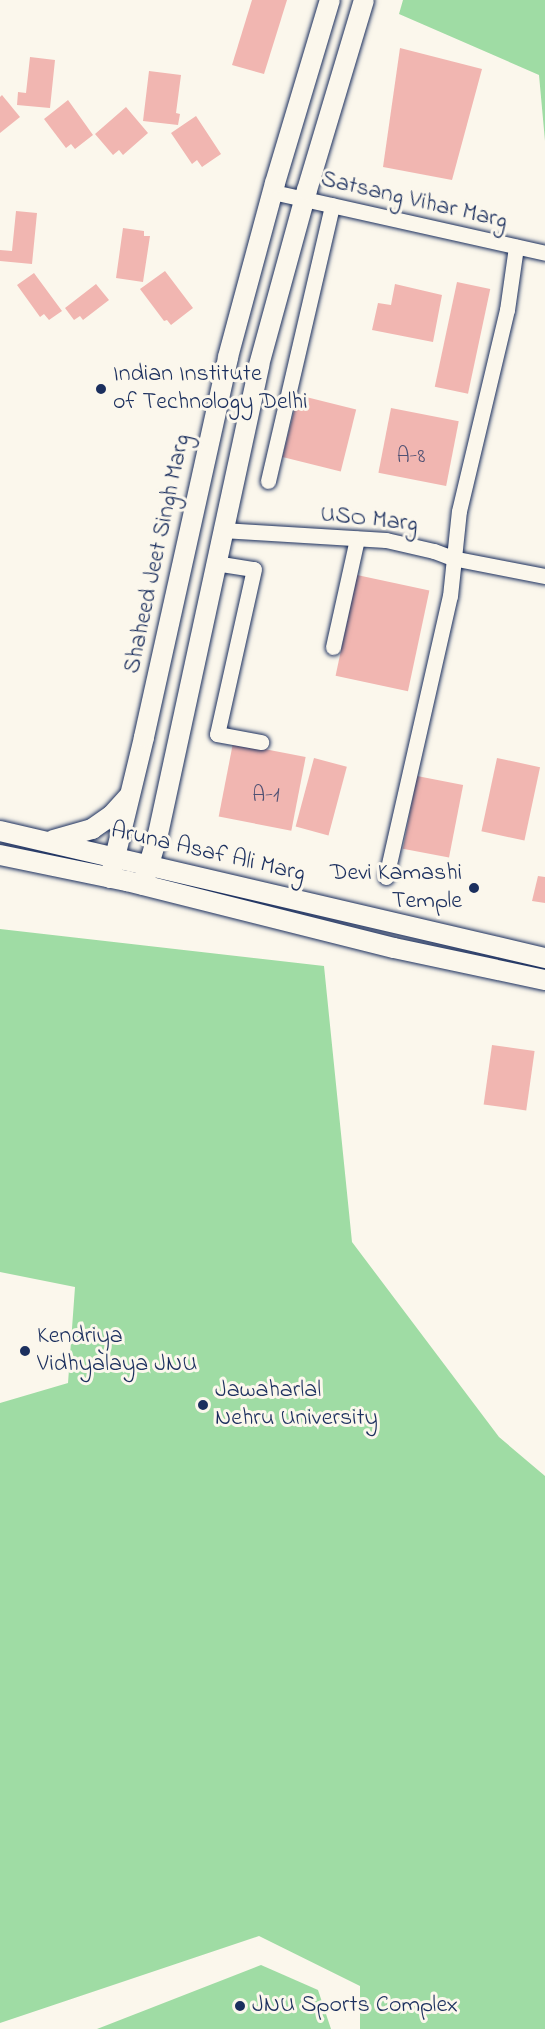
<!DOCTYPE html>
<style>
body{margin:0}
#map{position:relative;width:545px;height:2029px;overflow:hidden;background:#fbf7ec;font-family:"Indie Flower",sans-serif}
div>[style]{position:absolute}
.green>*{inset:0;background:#9fdca4}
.building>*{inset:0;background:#f1b6b1;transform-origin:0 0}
.roads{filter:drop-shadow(0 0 2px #1b2f5e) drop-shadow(0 0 2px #1b2f5e)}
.minor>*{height:15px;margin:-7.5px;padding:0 7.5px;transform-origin:7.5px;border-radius:7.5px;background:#fbf7ec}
.secondary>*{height:20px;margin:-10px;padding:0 10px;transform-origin:10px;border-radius:10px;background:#fbf7ec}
.dots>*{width:16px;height:16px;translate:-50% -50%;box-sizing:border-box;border:3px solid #fbf7ec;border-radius:50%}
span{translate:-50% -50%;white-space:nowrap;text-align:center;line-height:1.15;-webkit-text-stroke:6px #fbf7ec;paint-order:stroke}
.number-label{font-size:21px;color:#505173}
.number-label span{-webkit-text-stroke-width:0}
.street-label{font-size:24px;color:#1b2f5e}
.poi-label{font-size:24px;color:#1b2f5e}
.left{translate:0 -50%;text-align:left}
.right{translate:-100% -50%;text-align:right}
</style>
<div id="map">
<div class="green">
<i style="clip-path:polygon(403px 0,545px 0,545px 141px,539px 75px,399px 14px)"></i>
<i style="clip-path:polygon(0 929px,324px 966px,352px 1242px,499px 1437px,545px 1476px,545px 2029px,360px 2029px,360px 1986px,259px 1936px,0 2023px,0 1403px,68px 1383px,75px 1287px,0 1272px)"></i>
<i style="clip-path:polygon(261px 1965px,318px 1990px,331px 2029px,97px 2029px)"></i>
</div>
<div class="building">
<i style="clip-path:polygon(252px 0,287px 0,264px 74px,232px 65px)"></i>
<i style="clip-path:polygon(400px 48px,482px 69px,452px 180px,383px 167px)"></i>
<i style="clip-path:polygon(30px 57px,55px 60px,50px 108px,17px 105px,18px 92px,26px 93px)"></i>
<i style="clip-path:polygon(149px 71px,181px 75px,176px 113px,180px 114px,178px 125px,143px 121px)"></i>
<i style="clip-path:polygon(2px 95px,20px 117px,0 133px,0 97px)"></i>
<i style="clip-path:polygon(68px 100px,93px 135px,75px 149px,71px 144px,66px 148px,44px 119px)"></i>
<i style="clip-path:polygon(126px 107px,148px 133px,123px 155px,119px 150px,113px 155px,95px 134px)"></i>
<i style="clip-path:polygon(196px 116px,221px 154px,202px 167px,197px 160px,192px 164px,171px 133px)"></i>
<i style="clip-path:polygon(16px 211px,37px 213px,32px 264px,0 261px,0 250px,12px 251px)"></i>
<i style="clip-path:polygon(123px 228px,144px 231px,144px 236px,150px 236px,143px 282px,116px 278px)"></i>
<i style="clip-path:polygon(165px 271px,193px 308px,171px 325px,167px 320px,164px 321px,140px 289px)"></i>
<i style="clip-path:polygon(34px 273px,62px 311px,49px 320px,44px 314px,40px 317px,17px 285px)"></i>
<i style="left:457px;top:282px;width:34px;height:107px;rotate:12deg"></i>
<i style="clip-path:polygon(96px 284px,109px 300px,83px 320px,80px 316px,74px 320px,65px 308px)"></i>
<i style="clip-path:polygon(395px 284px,442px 295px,433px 342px,372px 330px,378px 303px,391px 305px)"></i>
<i style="left:298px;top:395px;width:60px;height:64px;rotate:14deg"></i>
<i style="left:391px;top:408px;width:69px;height:66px;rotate:11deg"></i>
<i style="left:357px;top:575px;width:74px;height:103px;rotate:12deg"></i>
<i style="left:233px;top:743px;width:74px;height:75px;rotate:11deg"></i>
<i style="left:314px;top:758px;width:34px;height:71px;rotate:15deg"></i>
<i style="left:497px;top:758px;width:44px;height:75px;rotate:12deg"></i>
<i style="left:417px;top:776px;width:47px;height:74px;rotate:11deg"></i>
<i style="clip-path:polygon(538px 876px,545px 877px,545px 903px,532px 901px)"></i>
<i style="left:492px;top:1045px;width:43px;height:60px;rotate:8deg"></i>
</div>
<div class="roads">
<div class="minor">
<i style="left:273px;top:192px;width:279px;rotate:12.6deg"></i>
<i style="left:268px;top:481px;width:283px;rotate:-76.9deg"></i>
<i style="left:222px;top:530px;width:164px;rotate:3.5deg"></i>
<i style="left:386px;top:540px;width:49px;rotate:12.9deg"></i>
<i style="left:434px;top:551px;width:19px;rotate:21deg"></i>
<i style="left:452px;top:558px;width:95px;rotate:11deg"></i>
<i style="left:215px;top:563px;width:39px;rotate:9deg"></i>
<i style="left:254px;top:569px;width:169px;rotate:102.6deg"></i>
<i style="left:217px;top:734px;width:45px;rotate:10.3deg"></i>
<i style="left:333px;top:647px;width:111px;rotate:-77.5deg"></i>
<i style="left:386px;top:877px;width:288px;rotate:-77.2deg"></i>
<i style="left:450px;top:596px;width:85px;rotate:-84deg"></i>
<i style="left:459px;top:511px;width:207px;rotate:-76.6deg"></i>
<i style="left:507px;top:310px;width:64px;rotate:-81.9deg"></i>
</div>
<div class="secondary">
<i style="left:0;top:831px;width:560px;rotate:13.12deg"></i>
<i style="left:53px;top:840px;width:41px;rotate:-15.8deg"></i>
<i style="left:92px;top:829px;width:24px;rotate:-35deg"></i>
<i style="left:112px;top:815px;width:25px;rotate:-48deg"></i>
<i style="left:0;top:855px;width:130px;rotate:11.6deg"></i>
<i style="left:127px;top:881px;width:275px;rotate:14.1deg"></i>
<i style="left:394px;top:948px;width:154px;rotate:12deg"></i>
<i style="left:110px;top:878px;width:145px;rotate:-76.4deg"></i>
<i style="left:144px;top:737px;width:389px;rotate:-77.5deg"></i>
<i style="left:228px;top:357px;width:180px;rotate:-74.9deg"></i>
<i style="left:275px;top:183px;width:191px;rotate:-73.3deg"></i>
<i style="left:143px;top:885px;width:53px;rotate:-73.6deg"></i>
<i style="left:158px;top:834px;width:480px;rotate:-77.8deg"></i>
<i style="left:259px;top:365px;width:181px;rotate:-74.7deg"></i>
<i style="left:307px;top:190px;width:198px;rotate:-73.3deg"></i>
</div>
</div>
<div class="dots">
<i style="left:101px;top:389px;background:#1b2f5e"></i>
<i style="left:474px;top:888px;background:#1b2f5e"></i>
<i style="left:25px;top:1351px;background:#1b2f5e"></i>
<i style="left:203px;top:1405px;background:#1b2f5e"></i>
<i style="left:240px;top:2006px;background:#1b2f5e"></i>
</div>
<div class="number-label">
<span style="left:411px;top:457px">A-8</span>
<span style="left:266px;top:796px">A-1</span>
</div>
<div class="street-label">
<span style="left:414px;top:201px;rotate:13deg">Satsang Vihar Marg</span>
<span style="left:369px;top:520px;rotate:6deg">USO Marg</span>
<span style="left:158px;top:554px;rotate:-78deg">Shaheed Jeet Singh Marg</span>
<span style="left:208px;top:853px;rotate:13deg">Aruna Asaf Ali Marg</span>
</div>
<div class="poi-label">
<span class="left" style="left:113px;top:389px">Indian Institute<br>of Technology Delhi</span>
<span class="right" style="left:462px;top:888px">Devi Kamashi<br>Temple</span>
<span class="left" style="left:37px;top:1351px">Kendriya<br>Vidhyalaya JNU</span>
<span class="left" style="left:215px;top:1405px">Jawaharlal<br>Nehru University</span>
<span class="left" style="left:252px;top:2006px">JNU Sports Complex</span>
</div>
</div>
